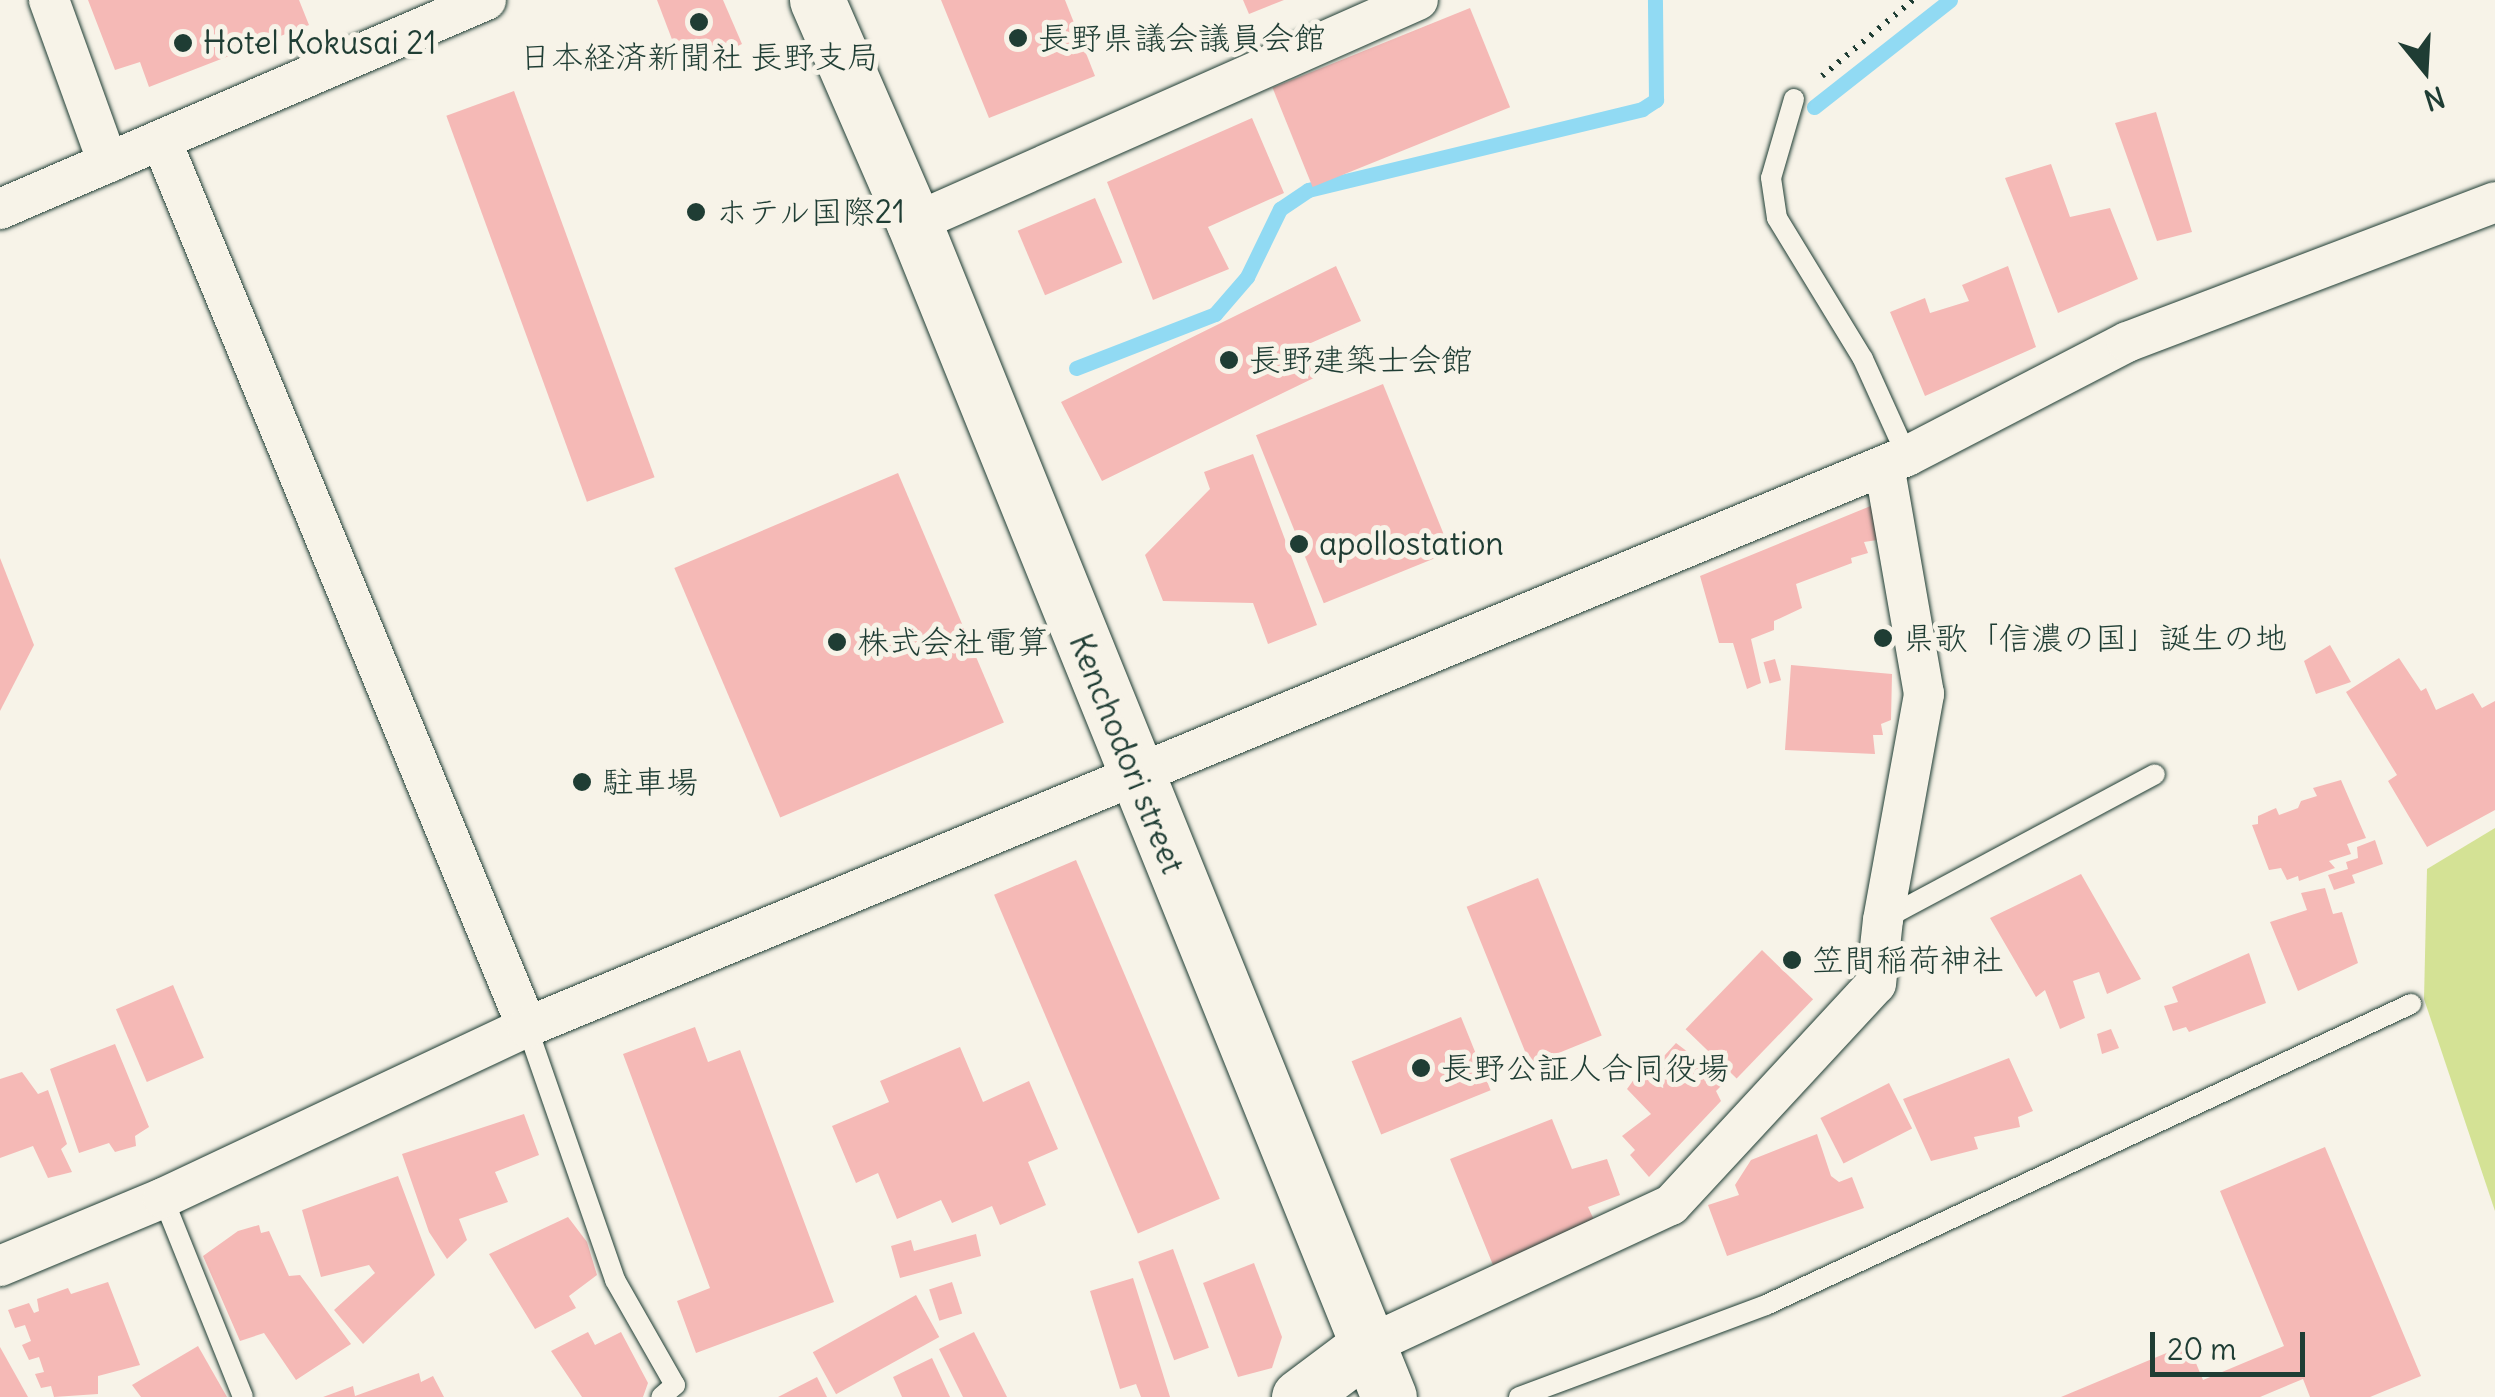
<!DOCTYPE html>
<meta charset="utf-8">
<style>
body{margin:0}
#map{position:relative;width:2495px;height:1397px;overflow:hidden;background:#f7f3e8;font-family:Delius,"Klee One",sans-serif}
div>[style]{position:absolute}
.green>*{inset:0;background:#d4e295}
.stream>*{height:15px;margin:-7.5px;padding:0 7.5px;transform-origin:7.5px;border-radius:7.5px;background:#91daf3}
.building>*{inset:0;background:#f5b9b6;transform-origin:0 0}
.path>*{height:6px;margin-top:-3px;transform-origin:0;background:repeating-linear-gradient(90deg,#1f3d34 0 2.5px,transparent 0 10.5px)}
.roads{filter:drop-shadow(0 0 2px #1f3d34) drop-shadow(0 0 2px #1f3d34)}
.lane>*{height:20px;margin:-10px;padding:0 10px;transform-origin:10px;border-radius:10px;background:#f7f3e8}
.street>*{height:40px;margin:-20px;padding:0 20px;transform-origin:20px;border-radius:20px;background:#f7f3e8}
.secondary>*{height:55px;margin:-27.5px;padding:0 27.5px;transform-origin:27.5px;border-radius:27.5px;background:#f7f3e8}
.dots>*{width:28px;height:28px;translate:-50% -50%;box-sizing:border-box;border:5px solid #f7f3e8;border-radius:50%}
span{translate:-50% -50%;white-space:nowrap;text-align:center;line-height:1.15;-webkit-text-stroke:10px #f7f3e8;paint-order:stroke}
.poi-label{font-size:32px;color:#1f3d34}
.left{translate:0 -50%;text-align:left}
.street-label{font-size:32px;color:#1f3d34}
.north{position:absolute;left:2375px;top:20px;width:100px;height:100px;-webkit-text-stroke:8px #f7f3e8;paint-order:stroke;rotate:162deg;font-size:28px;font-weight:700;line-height:40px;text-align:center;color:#1f3d34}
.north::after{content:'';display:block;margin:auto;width:35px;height:45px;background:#1f3d34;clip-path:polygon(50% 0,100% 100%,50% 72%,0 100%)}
.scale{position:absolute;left:2150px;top:1332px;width:155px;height:45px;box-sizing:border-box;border:5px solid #1f3d34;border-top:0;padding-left:12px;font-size:30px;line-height:35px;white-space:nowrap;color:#1f3d34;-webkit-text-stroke:8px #f7f3e8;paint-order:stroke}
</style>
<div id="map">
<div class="green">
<i style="clip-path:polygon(2495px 828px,2495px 1211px,2424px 999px,2427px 869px)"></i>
</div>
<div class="stream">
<i style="left:1814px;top:107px;width:173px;rotate:-38.2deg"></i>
<i style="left:1076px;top:368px;width:149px;rotate:-21.2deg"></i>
<i style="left:1215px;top:314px;width:49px;rotate:-49.1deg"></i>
<i style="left:1247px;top:277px;width:76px;rotate:-64.1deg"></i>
<i style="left:1280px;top:209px;width:34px;rotate:-34deg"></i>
<i style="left:1308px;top:190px;width:344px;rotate:-13.6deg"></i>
<i style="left:1642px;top:109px;width:17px;rotate:-33deg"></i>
<i style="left:1656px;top:100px;width:100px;rotate:-90.6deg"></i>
</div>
<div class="building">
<i style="clip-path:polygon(88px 0,299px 0,309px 25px,149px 87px,140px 62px,115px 70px)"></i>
<i style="clip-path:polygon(657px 0,723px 0,742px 44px,684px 71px)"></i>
<i style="clip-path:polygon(941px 0,1065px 0,1095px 76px,989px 118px)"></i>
<i style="clip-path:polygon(1243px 0,1284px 0,1249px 14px)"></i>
<i style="left:1470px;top:8px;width:107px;height:213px;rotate:68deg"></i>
<i style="left:514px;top:91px;width:411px;height:72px;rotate:70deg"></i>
<i style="clip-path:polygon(2156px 112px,2192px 232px,2157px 241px,2115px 123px)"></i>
<i style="clip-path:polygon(1252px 118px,1284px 193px,1208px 227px,1229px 269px,1153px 300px,1107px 182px)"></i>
<i style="clip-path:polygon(2051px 164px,2070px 217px,2110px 208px,2138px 279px,2058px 313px,2005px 178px)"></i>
<i style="left:1095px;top:198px;width:70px;height:84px;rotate:67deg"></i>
<i style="clip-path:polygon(1336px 266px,1361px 321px,1304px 346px,1322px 374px,1102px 481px,1061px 402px)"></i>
<i style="clip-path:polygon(2008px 266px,2036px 347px,1925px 396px,1890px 312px,1925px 298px,1930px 313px,1969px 301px,1962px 285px)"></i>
<i style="left:1383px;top:384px;width:181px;height:137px;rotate:68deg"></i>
<i style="clip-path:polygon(1253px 454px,1317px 625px,1268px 644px,1253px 603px,1163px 601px,1145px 555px,1210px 489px,1204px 472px)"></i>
<i style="left:898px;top:473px;width:271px;height:243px;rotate:67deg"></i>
<i style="clip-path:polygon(1873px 505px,1884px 539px,1864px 542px,1868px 553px,1851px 558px,1852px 563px,1796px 584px,1802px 608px,1774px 621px,1774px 630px,1751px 639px,1761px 683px,1747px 689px,1733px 643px,1719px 643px,1700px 576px)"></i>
<i style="clip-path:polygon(0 558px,34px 645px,0 711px)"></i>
<i style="clip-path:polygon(2330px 645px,2351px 682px,2316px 694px,2304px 661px)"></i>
<i style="clip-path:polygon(2399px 658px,2421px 691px,2426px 688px,2436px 710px,2473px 693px,2482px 708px,2495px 701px,2495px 810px,2427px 847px,2388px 781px,2397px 775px,2346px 692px)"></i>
<i style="left:1775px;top:659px;width:22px;height:12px;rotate:74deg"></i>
<i style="clip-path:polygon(1791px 665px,1892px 674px,1891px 720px,1881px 724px,1883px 735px,1873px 735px,1875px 754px,1785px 750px)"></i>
<i style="clip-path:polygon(2341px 780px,2366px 838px,2347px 844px,2351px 854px,2329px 861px,2335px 868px,2299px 881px,2298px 876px,2287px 880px,2281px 868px,2269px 870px,2252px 825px,2258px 824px,2258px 816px,2276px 808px,2279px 815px,2298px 808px,2301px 801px,2317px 796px,2313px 788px)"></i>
<i style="clip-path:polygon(2375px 840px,2383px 864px,2352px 875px,2355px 883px,2334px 890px,2328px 875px,2348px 869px,2346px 862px,2358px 858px,2357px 847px)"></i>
<i style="left:1076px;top:860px;width:368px;height:89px;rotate:67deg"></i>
<i style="clip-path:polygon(2081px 874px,2141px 979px,2107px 994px,2099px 972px,2073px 981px,2085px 1018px,2060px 1029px,2045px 990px,2036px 997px,1990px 918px)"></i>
<i style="left:1538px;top:878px;width:170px;height:77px;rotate:68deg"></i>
<i style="clip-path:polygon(2325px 888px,2333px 914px,2342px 912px,2358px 963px,2298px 991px,2270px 922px,2307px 910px,2301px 893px)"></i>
<i style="left:1762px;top:950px;width:71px;height:110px;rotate:44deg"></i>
<i style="clip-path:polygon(2249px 953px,2266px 1003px,2189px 1032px,2186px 1027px,2173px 1031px,2164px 1006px,2178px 1002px,2172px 987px)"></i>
<i style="left:173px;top:985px;width:79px;height:62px;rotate:67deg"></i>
<i style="left:1461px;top:1017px;width:79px;height:118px;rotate:68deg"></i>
<i style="clip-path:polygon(695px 1027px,708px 1062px,740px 1050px,834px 1302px,696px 1353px,677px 1301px,710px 1288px,623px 1054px)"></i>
<i style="clip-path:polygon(2111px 1029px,2119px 1048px,2102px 1054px,2097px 1034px)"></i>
<i style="clip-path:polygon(1676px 1043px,1726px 1081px,1716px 1091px,1721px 1101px,1649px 1177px,1630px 1155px,1635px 1150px,1622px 1136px,1651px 1114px,1627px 1089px,1645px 1064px,1654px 1067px)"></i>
<i style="clip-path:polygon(115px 1044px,149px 1127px,135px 1136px,136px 1146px,115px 1152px,109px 1143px,79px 1153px,50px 1069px)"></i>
<i style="clip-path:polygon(960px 1047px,983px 1102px,1029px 1081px,1058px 1149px,1028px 1162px,1046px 1205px,1000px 1225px,992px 1206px,952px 1223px,941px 1200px,897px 1219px,878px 1173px,856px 1183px,832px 1126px,889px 1102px,880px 1081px)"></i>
<i style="clip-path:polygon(2009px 1058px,2033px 1111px,2018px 1117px,2020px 1127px,1974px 1137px,1978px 1149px,1931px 1161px,1903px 1099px)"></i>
<i style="clip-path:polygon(22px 1072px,38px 1094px,48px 1090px,67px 1144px,61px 1149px,72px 1172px,48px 1178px,33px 1146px,0 1158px,0 1079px)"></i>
<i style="left:1889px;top:1083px;width:51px;height:77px;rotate:63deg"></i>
<i style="clip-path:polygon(524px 1114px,539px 1155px,495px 1172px,508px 1202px,459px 1219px,467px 1240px,447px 1259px,429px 1232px,402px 1154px)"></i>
<i style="clip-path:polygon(1552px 1119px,1572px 1169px,1607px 1159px,1620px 1195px,1588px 1207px,1595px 1222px,1493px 1265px,1450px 1159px)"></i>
<i style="clip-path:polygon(1817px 1134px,1831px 1176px,1839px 1182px,1852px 1177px,1864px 1208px,1727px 1256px,1708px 1205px,1739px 1195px,1735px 1185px,1751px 1160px)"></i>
<i style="clip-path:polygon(2325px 1147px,2421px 1376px,2370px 1397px,2310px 1397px,2303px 1379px,2260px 1397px,2061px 1397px,2188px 1344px,2203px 1380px,2284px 1346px,2220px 1191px)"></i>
<i style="clip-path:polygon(398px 1176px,435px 1275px,363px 1344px,334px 1310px,375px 1273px,369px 1265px,321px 1277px,302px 1210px)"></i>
<i style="clip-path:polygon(568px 1217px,587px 1242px,597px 1275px,569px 1296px,576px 1308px,535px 1329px,489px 1254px)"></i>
<i style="clip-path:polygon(259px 1225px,261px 1233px,269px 1231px,289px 1276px,300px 1275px,351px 1344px,296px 1380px,264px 1333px,240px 1341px,203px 1256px,238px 1231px)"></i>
<i style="clip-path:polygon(976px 1234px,981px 1256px,900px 1278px,891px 1246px,911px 1240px,914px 1251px)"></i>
<i style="left:1173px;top:1249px;width:105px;height:37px;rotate:70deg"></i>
<i style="clip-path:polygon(1254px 1263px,1282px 1337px,1272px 1368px,1238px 1377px,1203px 1283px)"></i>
<i style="clip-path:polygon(1133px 1278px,1170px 1397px,1141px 1397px,1136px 1384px,1120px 1389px,1090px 1291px)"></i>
<i style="clip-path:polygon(108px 1282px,140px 1365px,98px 1376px,98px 1394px,54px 1397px,51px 1386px,41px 1388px,35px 1374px,44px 1372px,39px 1357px,29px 1360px,22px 1345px,31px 1341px,25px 1325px,15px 1328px,8px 1310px,29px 1303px,34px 1313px,39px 1311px,37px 1299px,68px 1288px,71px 1294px)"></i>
<i style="left:952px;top:1282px;width:33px;height:24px;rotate:72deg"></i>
<i style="left:916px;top:1295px;width:48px;height:118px;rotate:61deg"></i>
<i style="clip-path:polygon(588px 1332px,595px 1345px,621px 1332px,648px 1383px,643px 1397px,582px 1397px,551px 1351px)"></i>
<i style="clip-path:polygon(974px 1332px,1007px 1397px,963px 1397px,939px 1349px)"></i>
<i style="clip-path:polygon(198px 1346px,227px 1397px,141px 1397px,132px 1385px)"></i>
<i style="clip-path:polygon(0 1347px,28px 1397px,0 1397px)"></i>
<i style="clip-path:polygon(932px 1358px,950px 1397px,902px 1397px,893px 1377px)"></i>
<i style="clip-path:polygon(419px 1373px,421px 1382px,433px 1376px,444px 1397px,323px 1397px,353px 1386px,355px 1396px)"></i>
<i style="clip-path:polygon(817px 1377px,827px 1397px,778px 1397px)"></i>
</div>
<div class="path">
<i style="left:1822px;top:76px;width:119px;rotate:-39.9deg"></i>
</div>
<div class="roads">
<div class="lane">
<i style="left:1794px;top:99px;width:82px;rotate:106.2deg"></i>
<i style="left:1771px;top:178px;width:40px;rotate:81.5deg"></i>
<i style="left:1777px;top:218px;width:165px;rotate:58.6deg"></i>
<i style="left:1863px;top:359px;width:107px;rotate:65.6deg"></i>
<i style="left:1884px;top:919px;width:307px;rotate:-28.1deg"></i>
<i style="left:527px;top:1027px;width:268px;rotate:70.8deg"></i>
<i style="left:615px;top:1280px;width:121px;rotate:60.3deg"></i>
<i style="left:675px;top:1385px;width:18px;rotate:139deg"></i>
<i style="left:163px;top:1198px;width:214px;rotate:68.1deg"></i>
<i style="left:1519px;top:1397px;width:264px;rotate:-20.4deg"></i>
<i style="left:1766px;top:1305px;width:712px;rotate:-25.02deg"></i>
</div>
<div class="street">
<i style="left:49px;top:0;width:173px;rotate:70.1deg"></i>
<i style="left:161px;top:140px;width:960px;rotate:67.58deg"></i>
<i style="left:0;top:209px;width:529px;rotate:-23.27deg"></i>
<i style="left:914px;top:223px;width:551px;rotate:-23.87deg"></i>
<i style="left:0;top:1266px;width:177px;rotate:-22.6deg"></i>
<i style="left:163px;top:1198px;width:402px;rotate:-25.2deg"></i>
<i style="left:527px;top:1027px;width:1493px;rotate:-22.48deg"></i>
<i style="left:1907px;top:456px;width:248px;rotate:-27.4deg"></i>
<i style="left:2127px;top:342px;width:394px;rotate:-20.8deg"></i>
<i style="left:1367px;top:1346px;width:335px;rotate:-24.9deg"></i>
<i style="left:1671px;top:1205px;width:301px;rotate:-47.2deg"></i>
<i style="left:1876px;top:984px;width:64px;rotate:-83.8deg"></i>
<i style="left:1883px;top:920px;width:230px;rotate:-79.7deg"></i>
<i style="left:1924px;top:694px;width:232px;rotate:-99.9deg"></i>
</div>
<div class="secondary">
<i style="left:817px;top:0;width:243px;rotate:66.5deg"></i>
<i style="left:914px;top:223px;width:1266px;rotate:67.97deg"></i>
<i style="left:1299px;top:1397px;width:85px;rotate:-36.9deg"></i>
</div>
</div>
<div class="dots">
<i style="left:699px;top:22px;background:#1f3d34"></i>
<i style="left:1018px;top:38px;background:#1f3d34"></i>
<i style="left:183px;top:43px;background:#1f3d34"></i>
<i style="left:696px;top:212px;background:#1f3d34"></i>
<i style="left:1229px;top:360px;background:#1f3d34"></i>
<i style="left:1299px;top:544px;background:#1f3d34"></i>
<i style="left:1883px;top:638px;background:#1f3d34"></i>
<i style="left:837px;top:642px;background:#1f3d34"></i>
<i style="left:582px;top:782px;background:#1f3d34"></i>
<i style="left:1792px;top:960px;background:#1f3d34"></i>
<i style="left:1421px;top:1068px;background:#1f3d34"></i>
</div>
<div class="poi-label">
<span class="left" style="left:1038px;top:38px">長野県議会議員会館</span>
<span class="left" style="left:203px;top:43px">Hotel Kokusai 21</span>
<span style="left:699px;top:57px">日本経済新聞社 長野支局</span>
<span class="left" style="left:716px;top:212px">ホテル国際21</span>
<span class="left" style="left:1249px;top:360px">長野建築士会館</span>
<span class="left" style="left:1319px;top:544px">apollostation</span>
<span class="left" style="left:1903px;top:638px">県歌「信濃の国」誕生の地</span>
<span class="left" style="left:857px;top:642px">株式会社電算</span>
<span class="left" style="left:602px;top:782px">駐車場</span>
<span class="left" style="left:1812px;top:960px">笠間稲荷神社</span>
<span class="left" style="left:1441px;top:1068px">長野公証人合同役場</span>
</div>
<div class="street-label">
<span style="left:1126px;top:754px;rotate:68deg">Kenchodori street</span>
</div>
<div class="north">N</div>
<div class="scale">20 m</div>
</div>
